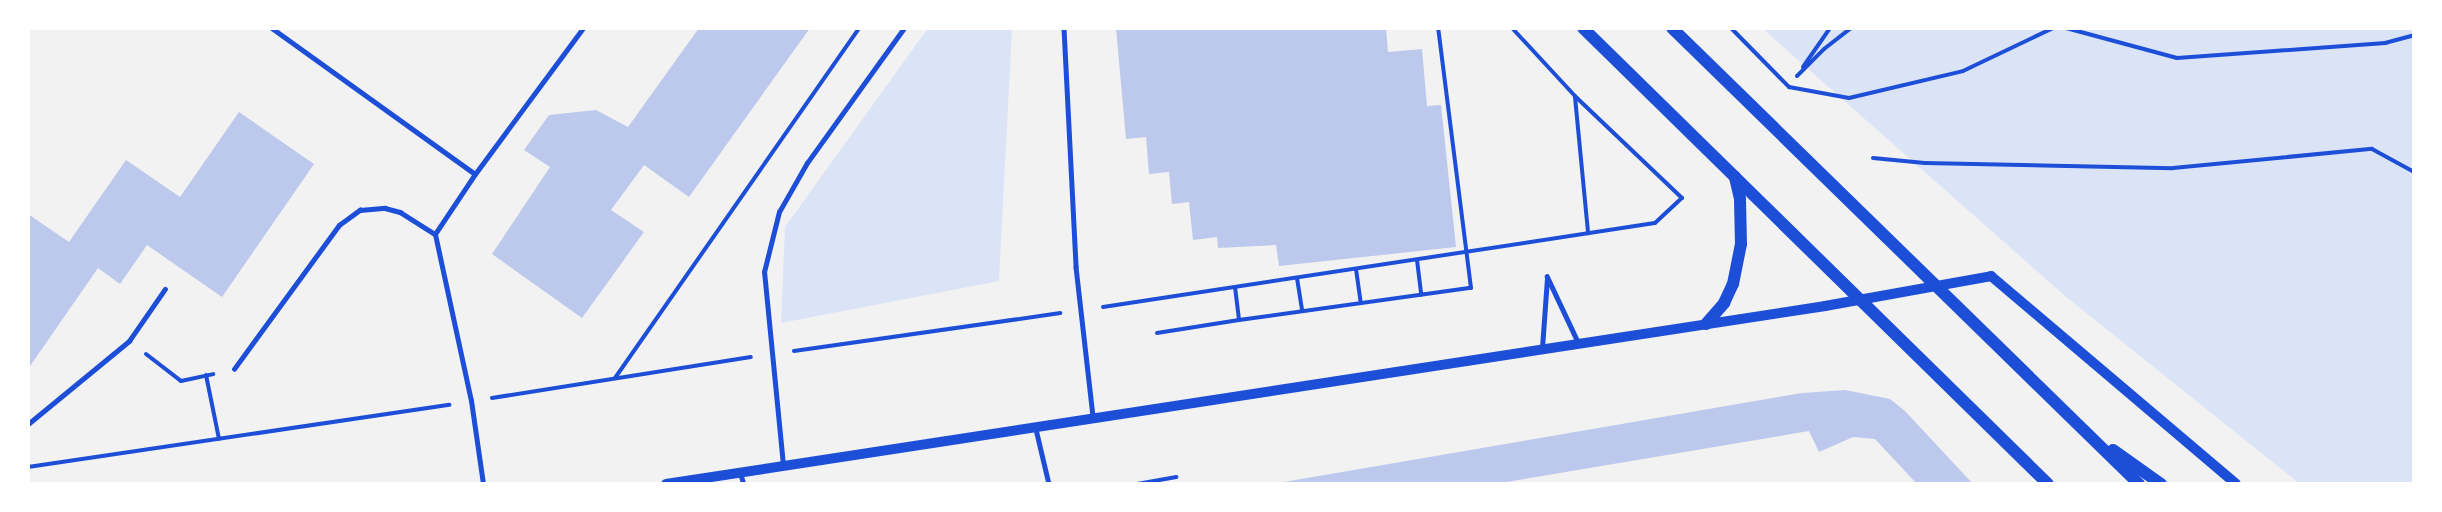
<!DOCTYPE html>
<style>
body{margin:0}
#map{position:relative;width:2442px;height:512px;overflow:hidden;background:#f2f2f2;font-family:Raleway,sans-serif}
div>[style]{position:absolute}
.green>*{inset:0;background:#dbe4f7}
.building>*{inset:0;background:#bdc9ec}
.path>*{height:4px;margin:-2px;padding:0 2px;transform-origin:2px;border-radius:2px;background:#1d4ed8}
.service>*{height:4.5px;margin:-2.25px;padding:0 2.25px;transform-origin:2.25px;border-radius:2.25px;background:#1d4ed8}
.tertiary>*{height:10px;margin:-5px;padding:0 5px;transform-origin:5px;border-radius:5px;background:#1d4ed8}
.secondary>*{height:12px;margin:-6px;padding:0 6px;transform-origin:6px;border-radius:6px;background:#1d4ed8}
span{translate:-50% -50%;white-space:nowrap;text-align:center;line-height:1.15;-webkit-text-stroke:4.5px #fff;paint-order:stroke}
.frame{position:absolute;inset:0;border:30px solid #fff;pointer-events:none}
</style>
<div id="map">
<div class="green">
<i style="clip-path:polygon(928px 28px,1012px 29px,999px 281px,781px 323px,785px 227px)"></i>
<i style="clip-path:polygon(1763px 29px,2413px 29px,2413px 483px,2299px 483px,2065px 296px)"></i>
</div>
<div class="building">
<i style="clip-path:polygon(699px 28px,810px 28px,689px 197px,644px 165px,611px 210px,644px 232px,582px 318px,492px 254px,550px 167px,524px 150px,549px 115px,596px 110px,628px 127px)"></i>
<i style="clip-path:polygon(1116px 28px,1386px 28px,1388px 52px,1422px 49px,1427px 106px,1441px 105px,1456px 247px,1279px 266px,1276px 245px,1218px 248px,1217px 237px,1193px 240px,1189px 202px,1172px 204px,1169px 172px,1149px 174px,1146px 137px,1126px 139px)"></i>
<i style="clip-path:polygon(239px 112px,314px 164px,222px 297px,147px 245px,120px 284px,98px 268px,28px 369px,28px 214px,69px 242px,126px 160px,180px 197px)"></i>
<i style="clip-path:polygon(1845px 390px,1890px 399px,1905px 411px,1973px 484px,1917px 484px,1875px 439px,1853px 437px,1819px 452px,1809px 431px,1495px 484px,1272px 484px,1802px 393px)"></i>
</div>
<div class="path">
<i style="left:1731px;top:28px;width:83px;rotate:45.5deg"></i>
<i style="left:1789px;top:87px;width:61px;rotate:10.4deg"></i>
<i style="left:1849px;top:98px;width:117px;rotate:-13.3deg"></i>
<i style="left:1963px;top:71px;width:100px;rotate:-25.5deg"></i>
<i style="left:2066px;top:28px;width:115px;rotate:15.1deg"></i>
<i style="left:2177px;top:58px;width:209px;rotate:-4.1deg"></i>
<i style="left:2385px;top:43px;width:30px;rotate:-15deg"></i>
<i style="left:1803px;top:67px;width:47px;rotate:-55.3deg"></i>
<i style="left:1797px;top:76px;width:38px;rotate:-45deg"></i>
<i style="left:1824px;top:49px;width:34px;rotate:-38deg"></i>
<i style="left:1575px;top:97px;width:137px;rotate:84.5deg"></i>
<i style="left:1873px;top:158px;width:52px;rotate:5.5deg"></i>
<i style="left:1925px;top:163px;width:248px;rotate:1.2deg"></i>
<i style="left:2173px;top:168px;width:200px;rotate:-5.5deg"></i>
<i style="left:2372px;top:149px;width:48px;rotate:28.7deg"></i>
<i style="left:1417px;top:260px;width:35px;rotate:83deg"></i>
<i style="left:1356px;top:269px;width:34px;rotate:82deg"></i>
<i style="left:1297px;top:278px;width:33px;rotate:81deg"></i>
<i style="left:1235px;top:287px;width:33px;rotate:83deg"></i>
<i style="left:1239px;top:320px;width:234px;rotate:-7.9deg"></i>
<i style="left:1471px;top:288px;width:262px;rotate:-97.2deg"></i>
<i style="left:1103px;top:307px;width:558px;rotate:-8.65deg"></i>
<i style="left:1655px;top:223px;width:37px;rotate:-43deg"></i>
<i style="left:1682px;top:198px;width:148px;rotate:-136.4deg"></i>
<i style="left:1575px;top:96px;width:93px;rotate:-132.8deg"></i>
<i style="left:1157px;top:333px;width:83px;rotate:-9deg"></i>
<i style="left:794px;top:351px;width:269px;rotate:-8.1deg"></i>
<i style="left:146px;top:354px;width:44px;rotate:37.6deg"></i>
<i style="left:181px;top:381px;width:33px;rotate:-12deg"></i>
<i style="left:206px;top:375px;width:65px;rotate:78.5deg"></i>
<i style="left:615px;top:378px;width:427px;rotate:-55.1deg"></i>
<i style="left:492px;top:398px;width:262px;rotate:-9deg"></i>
<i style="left:28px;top:467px;width:426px;rotate:-8.4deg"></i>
<i style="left:1137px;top:484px;width:40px;rotate:-10deg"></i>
</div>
<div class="service">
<i style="left:272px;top:28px;width:250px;rotate:35.7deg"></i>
<i style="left:1064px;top:28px;width:239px;rotate:87.1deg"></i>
<i style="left:1076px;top:267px;width:151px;rotate:83.5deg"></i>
<i style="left:1547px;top:276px;width:75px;rotate:64.8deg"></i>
<i style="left:1542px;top:348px;width:70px;rotate:-85.9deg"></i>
<i style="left:234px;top:369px;width:178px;rotate:-53.9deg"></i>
<i style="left:339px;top:225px;width:26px;rotate:-36deg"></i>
<i style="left:360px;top:210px;width:25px;rotate:-5deg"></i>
<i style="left:385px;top:208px;width:16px;rotate:15deg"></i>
<i style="left:400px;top:212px;width:41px;rotate:32.2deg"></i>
<i style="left:28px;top:424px;width:131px;rotate:-39.4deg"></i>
<i style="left:129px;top:341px;width:63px;rotate:-55.3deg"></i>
<i style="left:1036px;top:429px;width:57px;rotate:76.7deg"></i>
<i style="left:783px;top:465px;width:194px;rotate:-95.6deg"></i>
<i style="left:764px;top:272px;width:62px;rotate:-76deg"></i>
<i style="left:779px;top:212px;width:56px;rotate:-60.3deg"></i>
<i style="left:807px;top:163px;width:166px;rotate:-54.3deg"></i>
<i style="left:740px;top:472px;width:13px;rotate:72deg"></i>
<i style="left:483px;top:484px;width:84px;rotate:-98.2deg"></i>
<i style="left:471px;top:401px;width:171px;rotate:-102.2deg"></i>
<i style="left:435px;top:234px;width:72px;rotate:-56.3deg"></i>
<i style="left:475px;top:174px;width:182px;rotate:-53.5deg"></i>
</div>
<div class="tertiary">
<i style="left:666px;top:484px;width:1173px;rotate:-8.73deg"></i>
<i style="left:1825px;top:306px;width:169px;rotate:-10.2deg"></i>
<i style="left:1991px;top:276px;width:321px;rotate:40.3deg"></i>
</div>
<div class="secondary">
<i style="left:1583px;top:28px;width:651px;rotate:44.44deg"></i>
<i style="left:1672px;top:28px;width:653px;rotate:44.32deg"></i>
<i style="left:1706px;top:324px;width:28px;rotate:-49deg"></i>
<i style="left:1724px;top:303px;width:21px;rotate:-65deg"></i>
<i style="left:1733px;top:284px;width:41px;rotate:-78.7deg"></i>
<i style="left:1741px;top:244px;width:45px;rotate:-91.3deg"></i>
<i style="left:1740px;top:199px;width:23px;rotate:-103deg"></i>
<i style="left:2113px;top:450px;width:59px;rotate:35.3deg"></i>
</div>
<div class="frame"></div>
</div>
